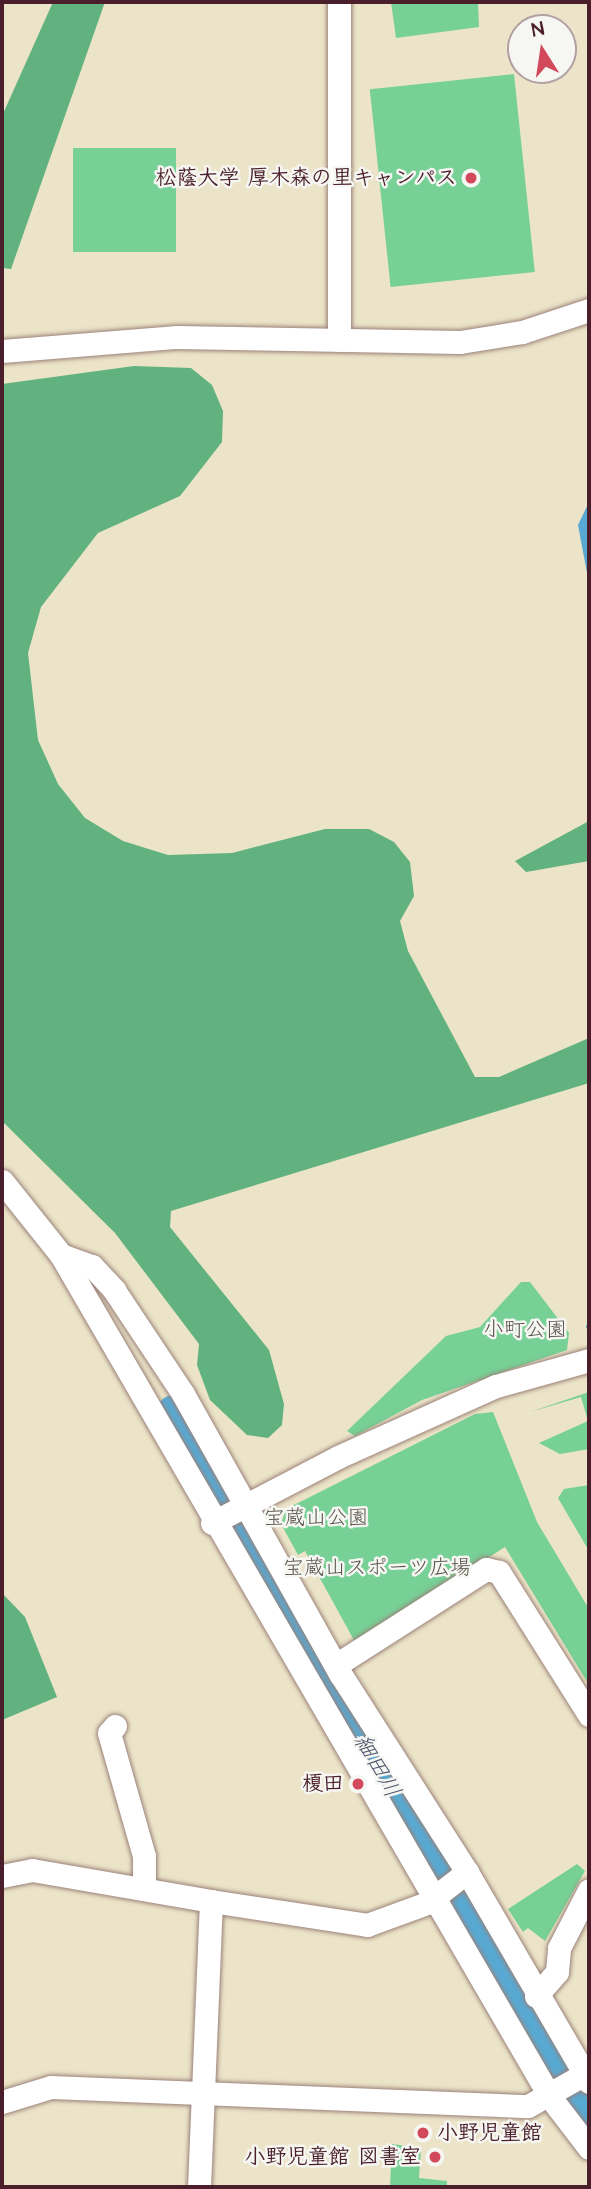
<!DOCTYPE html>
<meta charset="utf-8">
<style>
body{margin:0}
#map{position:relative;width:591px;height:2189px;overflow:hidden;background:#ece4c8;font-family:"Architects Daughter","Klee One",sans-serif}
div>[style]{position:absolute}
.green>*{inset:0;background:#77d096;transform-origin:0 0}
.forest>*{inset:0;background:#61b27f}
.water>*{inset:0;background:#58a9d3}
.stream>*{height:5px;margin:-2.5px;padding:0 2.5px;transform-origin:2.5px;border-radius:2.5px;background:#58a9d3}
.river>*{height:33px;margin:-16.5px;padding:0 16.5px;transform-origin:16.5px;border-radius:16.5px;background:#58a9d3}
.roads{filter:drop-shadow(0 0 2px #9b827a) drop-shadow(0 0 2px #9b827a)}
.minor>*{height:23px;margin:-11.5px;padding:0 11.5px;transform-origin:11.5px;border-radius:11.5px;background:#fff}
.dots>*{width:19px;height:19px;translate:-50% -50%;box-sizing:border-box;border:4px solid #f6f6f2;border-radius:50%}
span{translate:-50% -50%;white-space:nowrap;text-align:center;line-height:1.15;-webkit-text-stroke:5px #f6f6f2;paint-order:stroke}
.poi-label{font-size:21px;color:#4a1f2b;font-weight:700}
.right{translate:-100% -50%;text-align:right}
.left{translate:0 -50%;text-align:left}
.park-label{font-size:21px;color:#58544b}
.water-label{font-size:23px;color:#50566e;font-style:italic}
.frame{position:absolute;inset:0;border:4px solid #4a1f2b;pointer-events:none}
.north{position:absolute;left:507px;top:14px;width:70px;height:70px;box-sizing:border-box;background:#f6f6f2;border:2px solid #b1a0a2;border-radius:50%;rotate:348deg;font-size:19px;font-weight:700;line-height:28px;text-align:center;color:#4a1f2b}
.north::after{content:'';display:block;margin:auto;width:24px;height:32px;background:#d1495b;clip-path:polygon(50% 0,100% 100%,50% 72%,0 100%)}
</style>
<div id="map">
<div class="green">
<i style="clip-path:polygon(391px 2px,478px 2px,479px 27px,396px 38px)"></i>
<i style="left:514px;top:74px;width:199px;height:145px;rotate:84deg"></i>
<i style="left:176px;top:148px;width:104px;height:103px;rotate:90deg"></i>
<i style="clip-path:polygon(521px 1282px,530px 1282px,569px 1333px,567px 1350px,422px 1400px,355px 1436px,347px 1431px,446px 1336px,480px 1327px)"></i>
<i style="clip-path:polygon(589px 1392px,589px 1449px,560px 1454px,539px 1443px,588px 1421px,581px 1397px,530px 1412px)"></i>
<i style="clip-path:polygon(493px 1412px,537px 1522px,589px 1609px,589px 1685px,505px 1547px,355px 1642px,305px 1551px,298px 1555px,281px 1524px,286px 1509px,475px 1414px)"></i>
<i style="clip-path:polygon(589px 1485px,589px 1551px,558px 1498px,564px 1489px)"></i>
<i style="clip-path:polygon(577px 1864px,585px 1871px,545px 1941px,528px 1928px,523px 1932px,508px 1909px)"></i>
<i style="clip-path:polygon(392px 2144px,421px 2148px,419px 2178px,447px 2181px,447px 2187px,390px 2187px)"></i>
</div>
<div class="forest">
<i style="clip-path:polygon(53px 2px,105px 2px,11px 269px,2px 268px,2px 116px)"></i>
<i style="clip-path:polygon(134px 366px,191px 368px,212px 385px,223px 411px,222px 442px,180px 496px,98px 533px,41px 607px,28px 653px,38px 740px,58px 784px,85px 818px,123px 841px,168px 855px,232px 853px,325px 829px,369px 829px,394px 842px,410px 862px,414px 896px,400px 921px,408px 951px,475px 1077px,499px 1077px,589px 1038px,589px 1083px,171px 1211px,170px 1227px,269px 1350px,284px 1404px,282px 1425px,268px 1438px,247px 1435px,210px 1400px,197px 1365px,199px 1344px,115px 1233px,2px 1121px,2px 384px)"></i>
<i style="clip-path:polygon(589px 821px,589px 861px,526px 872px,515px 861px)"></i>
<i style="clip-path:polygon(2px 1593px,25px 1617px,57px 1697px,2px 1720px)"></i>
</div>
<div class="water">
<i style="clip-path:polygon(589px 502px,589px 572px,587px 573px,578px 525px)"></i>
</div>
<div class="stream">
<i style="left:588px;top:1326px;width:1px"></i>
</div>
<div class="river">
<i style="left:173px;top:1411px;width:769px;rotate:59.8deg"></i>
<i style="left:560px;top:2076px;width:49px;rotate:54.1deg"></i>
</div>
<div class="roads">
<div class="minor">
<i style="left:339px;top:2px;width:338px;rotate:90deg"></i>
<i style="left:2px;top:351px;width:176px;rotate:-4.6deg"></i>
<i style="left:177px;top:337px;width:283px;rotate:1deg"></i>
<i style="left:460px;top:342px;width:63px;rotate:-9.2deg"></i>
<i style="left:522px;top:332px;width:71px;rotate:-18.2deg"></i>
<i style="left:2px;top:1181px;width:95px;rotate:51.4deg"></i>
<i style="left:61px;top:1255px;width:974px;rotate:59.85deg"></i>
<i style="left:550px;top:2097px;width:64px;rotate:52.6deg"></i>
<i style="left:61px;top:1255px;width:33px;rotate:20deg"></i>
<i style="left:92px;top:1266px;width:33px;rotate:47deg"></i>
<i style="left:114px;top:1290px;width:125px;rotate:56.4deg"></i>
<i style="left:183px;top:1394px;width:322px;rotate:60.7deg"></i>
<i style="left:341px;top:1675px;width:234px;rotate:57.4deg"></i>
<i style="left:467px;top:1872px;width:243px;rotate:59.8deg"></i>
<i style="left:212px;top:1523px;width:142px;rotate:-27.6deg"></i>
<i style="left:338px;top:1457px;width:173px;rotate:-24.2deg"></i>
<i style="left:496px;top:1386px;width:97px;rotate:-15.6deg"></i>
<i style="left:336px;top:1665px;width:178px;rotate:-32.6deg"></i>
<i style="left:486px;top:1569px;width:13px;rotate:13deg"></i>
<i style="left:499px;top:1572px;width:169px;rotate:57.8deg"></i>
<i style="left:115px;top:1726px;width:9px;rotate:131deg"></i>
<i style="left:109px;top:1733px;width:128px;rotate:74.1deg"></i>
<i style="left:144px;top:1856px;width:32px;rotate:90deg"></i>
<i style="left:2px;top:1876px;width:31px;rotate:-11deg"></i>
<i style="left:32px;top:1870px;width:182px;rotate:9.8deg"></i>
<i style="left:536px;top:1996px;width:32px;rotate:-49deg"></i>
<i style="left:557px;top:1972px;width:24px;rotate:-85deg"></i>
<i style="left:559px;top:1948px;width:65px;rotate:-62.7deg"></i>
<i style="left:2px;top:2102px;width:51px;rotate:-17deg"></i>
<i style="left:51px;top:2087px;width:477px;rotate:2.3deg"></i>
<i style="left:528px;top:2106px;width:63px;rotate:-29.4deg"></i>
<i style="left:199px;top:2187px;width:286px;rotate:-87.6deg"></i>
<i style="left:211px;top:1901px;width:158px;rotate:8.7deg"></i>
<i style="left:367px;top:1925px;width:64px;rotate:-20.1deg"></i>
<i style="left:427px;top:1903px;width:51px;rotate:-37.8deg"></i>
</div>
</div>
<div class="dots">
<i style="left:471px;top:178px;background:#d1495b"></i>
<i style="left:358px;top:1784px;background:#d1495b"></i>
<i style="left:423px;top:2133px;background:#d1495b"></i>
<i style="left:435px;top:2157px;background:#d1495b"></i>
</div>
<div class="poi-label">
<span class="right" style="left:457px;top:178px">松蔭大学 厚木森の里キャンパス</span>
<span class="right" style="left:344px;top:1784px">榎田</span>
<span class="left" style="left:437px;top:2133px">小野児童館</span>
<span class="right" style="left:421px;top:2157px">小野児童館 図書室</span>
</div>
<div class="park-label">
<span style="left:525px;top:1330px">小町公園</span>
<span style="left:316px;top:1518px">宝蔵山公園</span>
<span style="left:377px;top:1568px">宝蔵山スポーツ広場</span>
</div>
<div class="water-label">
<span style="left:377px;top:1766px;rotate:60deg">細田川</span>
</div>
<div class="frame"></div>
<div class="north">N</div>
</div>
